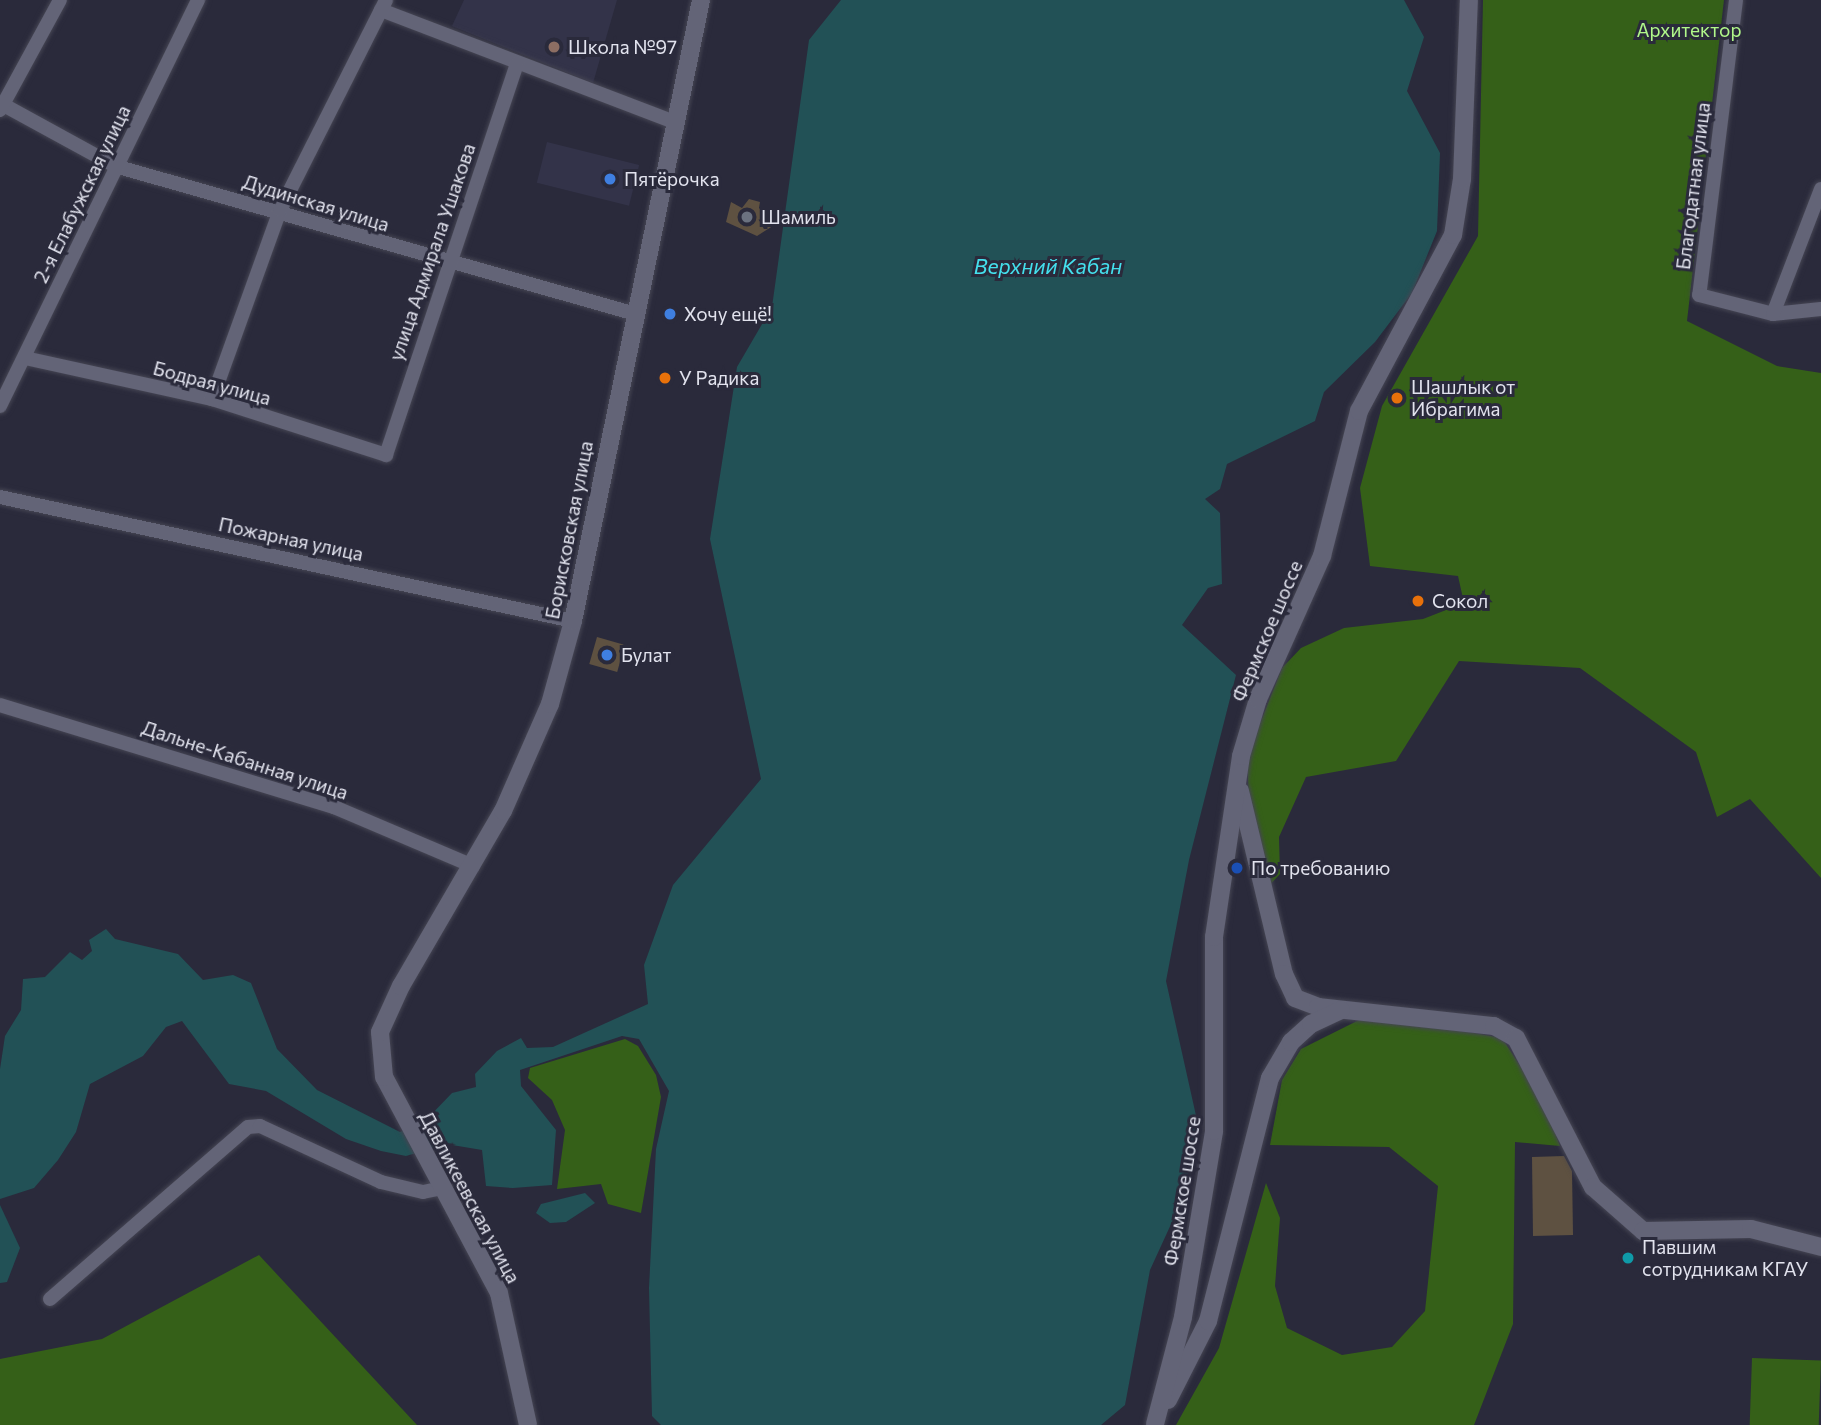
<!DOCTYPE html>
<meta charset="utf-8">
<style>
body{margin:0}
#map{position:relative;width:1821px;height:1425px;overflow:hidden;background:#2a2a3b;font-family:Commissioner,sans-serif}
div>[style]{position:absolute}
.built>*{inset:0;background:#333349;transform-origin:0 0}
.green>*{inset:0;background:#356018;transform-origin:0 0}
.water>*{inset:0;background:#225156}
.building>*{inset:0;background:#5e5141;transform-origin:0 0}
.roads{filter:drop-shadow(0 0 2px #454553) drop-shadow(0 0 2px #454553)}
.minor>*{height:14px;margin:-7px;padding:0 7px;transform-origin:7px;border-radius:7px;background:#636477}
.tertiary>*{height:18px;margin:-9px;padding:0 9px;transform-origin:9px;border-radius:9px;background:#636477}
.dots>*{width:19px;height:19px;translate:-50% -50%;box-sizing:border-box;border:4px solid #2a2a3b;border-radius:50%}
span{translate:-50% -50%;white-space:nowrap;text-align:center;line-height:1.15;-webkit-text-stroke:6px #2a2a3b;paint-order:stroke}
.park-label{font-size:19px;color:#b1f88a}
.poi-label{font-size:19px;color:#e2e3ee}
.left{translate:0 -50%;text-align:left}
.street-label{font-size:19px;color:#e2e3ee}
.water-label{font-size:21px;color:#44e0ed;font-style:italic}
</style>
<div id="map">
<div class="built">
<i style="clip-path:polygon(464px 0,617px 0,593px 83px,452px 26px)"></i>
<i style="left:547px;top:142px;width:95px;height:42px;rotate:14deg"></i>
</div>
<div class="green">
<i style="clip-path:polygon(1483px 0,1724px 0,1687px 321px,1777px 366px,1821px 373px,1821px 878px,1750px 799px,1717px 817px,1696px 752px,1580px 668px,1459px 661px,1396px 761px,1306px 777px,1279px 837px,1280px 874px,1268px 887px,1249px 802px,1247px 756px,1282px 668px,1301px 648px,1344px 628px,1423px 619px,1464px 603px,1458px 576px,1370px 566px,1360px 488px,1382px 406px,1478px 236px)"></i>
<i style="clip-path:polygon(1359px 1020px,1418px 1023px,1502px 1038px,1543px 1101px,1560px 1146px,1515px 1142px,1513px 1324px,1474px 1425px,1176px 1425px,1219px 1348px,1266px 1183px,1280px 1218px,1275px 1286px,1287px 1328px,1342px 1355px,1392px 1347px,1425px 1311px,1438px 1186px,1389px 1147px,1270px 1145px,1282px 1080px,1301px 1049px)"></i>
<i style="clip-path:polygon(625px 1039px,638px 1046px,656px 1075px,661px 1097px,641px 1213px,608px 1204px,601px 1184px,557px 1189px,565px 1130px,552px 1100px,528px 1078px,530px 1068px)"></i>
<i style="clip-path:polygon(259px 1255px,417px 1425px,0 1425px,0 1359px,102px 1339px)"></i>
<i style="left:1752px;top:1358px;width:69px;height:67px;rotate:2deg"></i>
</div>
<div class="water">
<i style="clip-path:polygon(841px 0,1404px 0,1424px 37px,1407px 91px,1440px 153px,1437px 231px,1412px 293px,1375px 342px,1324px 392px,1315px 421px,1227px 464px,1220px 489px,1205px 499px,1220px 513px,1222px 584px,1208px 588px,1182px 625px,1236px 675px,1189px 860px,1166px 981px,1197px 1120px,1189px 1185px,1150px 1270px,1125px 1405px,1101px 1425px,661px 1425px,652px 1416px,649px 1288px,656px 1149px,669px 1091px,639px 1039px,622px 1036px,520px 1070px,521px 1086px,556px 1130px,552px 1185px,513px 1188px,486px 1186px,482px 1150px,446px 1144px,406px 1156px,381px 1151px,346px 1139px,266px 1091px,229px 1084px,182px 1021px,166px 1027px,143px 1056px,90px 1084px,76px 1132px,58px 1160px,34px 1188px,0 1199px,0 1069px,5px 1036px,21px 1010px,23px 979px,45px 977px,70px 952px,82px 960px,92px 951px,89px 940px,106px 929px,115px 939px,178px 954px,203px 980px,233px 975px,251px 983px,277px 1049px,317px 1090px,400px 1132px,426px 1120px,452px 1093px,476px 1087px,475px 1074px,497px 1051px,521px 1038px,527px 1048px,553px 1047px,648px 1004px,644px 965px,673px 885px,761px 779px,710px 539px,737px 367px,772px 307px,809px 40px)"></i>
<i style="clip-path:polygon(585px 1193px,595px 1203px,566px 1222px,550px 1223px,536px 1213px,541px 1204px)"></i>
<i style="clip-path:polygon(0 1205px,20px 1248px,7px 1282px,0 1283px)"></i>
</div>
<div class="building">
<i style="clip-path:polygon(749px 199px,760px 202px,759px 208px,776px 224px,757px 236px,726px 222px,731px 202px,742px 208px)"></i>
<i style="left:597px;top:637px;width:29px;height:28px;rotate:16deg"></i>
<i style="clip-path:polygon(1564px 1156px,1572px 1171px,1573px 1235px,1533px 1236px,1532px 1157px)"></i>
</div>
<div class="roads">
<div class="minor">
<i style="left:1736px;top:0;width:297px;rotate:97.1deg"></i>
<i style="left:1699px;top:295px;width:76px;rotate:14.4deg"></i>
<i style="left:1773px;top:314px;width:48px;rotate:-5.9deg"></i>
<i style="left:381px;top:10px;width:315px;rotate:20.9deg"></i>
<i style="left:0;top:103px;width:131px;rotate:28.7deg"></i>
<i style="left:115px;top:166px;width:537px;rotate:15.87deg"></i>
<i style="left:0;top:110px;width:125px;rotate:-61.4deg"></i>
<i style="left:1773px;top:314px;width:134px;rotate:-69deg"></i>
<i style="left:25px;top:358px;width:191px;rotate:12.4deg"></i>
<i style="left:212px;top:399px;width:183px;rotate:17.8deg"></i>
<i style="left:386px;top:455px;width:413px;rotate:-71.5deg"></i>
<i style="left:212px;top:399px;width:201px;rotate:-70.2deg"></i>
<i style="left:280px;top:210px;width:235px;rotate:-63.2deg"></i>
<i style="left:0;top:406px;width:452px;rotate:-64deg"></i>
<i style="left:0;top:497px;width:586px;rotate:12.21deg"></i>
<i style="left:0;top:705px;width:349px;rotate:17deg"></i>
<i style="left:334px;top:807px;width:151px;rotate:23deg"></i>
<i style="left:50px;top:1299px;width:262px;rotate:-41deg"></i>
<i style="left:248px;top:1127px;width:12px;rotate:-5deg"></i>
<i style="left:260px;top:1126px;width:133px;rotate:24.8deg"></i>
<i style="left:381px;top:1182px;width:43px;rotate:13.4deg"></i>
<i style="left:423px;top:1192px;width:19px;rotate:-12deg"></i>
</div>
<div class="tertiary">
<i style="left:1240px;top:791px;width:188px;rotate:76.5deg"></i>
<i style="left:1284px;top:974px;width:26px;rotate:65deg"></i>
<i style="left:1295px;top:998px;width:25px;rotate:21deg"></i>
<i style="left:1318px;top:1007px;width:177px;rotate:6.2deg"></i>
<i style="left:1494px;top:1026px;width:25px;rotate:29deg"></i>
<i style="left:1516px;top:1038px;width:168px;rotate:62.7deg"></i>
<i style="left:1593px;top:1187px;width:67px;rotate:41.3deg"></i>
<i style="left:1643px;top:1231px;width:108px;rotate:-1.1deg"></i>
<i style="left:1751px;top:1229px;width:72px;rotate:14.4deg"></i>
<i style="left:1168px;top:1400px;width:89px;rotate:-63.1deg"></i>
<i style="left:1208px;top:1321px;width:251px;rotate:-75.7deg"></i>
<i style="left:1270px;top:1078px;width:42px;rotate:-59.7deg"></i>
<i style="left:1291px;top:1042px;width:27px;rotate:-42deg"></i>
<i style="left:1311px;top:1024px;width:33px;rotate:-25deg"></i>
<i style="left:1155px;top:1424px;width:111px;rotate:-75.3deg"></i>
<i style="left:1183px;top:1317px;width:189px;rotate:-80.5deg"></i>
<i style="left:1214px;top:1131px;width:194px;rotate:-90deg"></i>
<i style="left:1214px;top:937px;width:183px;rotate:-81.5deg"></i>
<i style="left:1241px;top:756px;width:59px;rotate:-73.4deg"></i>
<i style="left:1258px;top:699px;width:157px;rotate:-65.9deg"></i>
<i style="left:1322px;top:556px;width:150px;rotate:-75.7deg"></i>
<i style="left:1359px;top:411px;width:200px;rotate:-61.9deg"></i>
<i style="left:1453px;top:235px;width:57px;rotate:-80.9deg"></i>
<i style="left:1462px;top:179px;width:179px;rotate:-87.8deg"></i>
<i style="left:528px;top:1425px;width:135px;rotate:-102.4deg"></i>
<i style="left:499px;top:1293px;width:245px;rotate:-118deg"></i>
<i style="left:384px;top:1077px;width:45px;rotate:-95.1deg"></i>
<i style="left:380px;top:1032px;width:51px;rotate:-65.5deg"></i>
<i style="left:401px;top:986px;width:203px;rotate:-59.8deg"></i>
<i style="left:503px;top:811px;width:117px;rotate:-66.3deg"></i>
<i style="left:550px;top:704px;width:86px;rotate:-74.5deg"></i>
<i style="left:573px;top:621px;width:634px;rotate:-78.35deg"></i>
</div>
</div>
<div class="dots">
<i style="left:554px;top:47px;background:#8d6e63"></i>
<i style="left:610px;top:179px;background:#3f7fe0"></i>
<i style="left:747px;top:217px;background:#6b7280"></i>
<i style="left:670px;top:314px;background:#3f7fe0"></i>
<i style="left:665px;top:378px;background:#e8710a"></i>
<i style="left:1397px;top:398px;background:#e8710a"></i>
<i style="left:1418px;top:601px;background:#e8710a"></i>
<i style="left:607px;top:655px;background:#3f7fe0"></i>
<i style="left:1237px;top:868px;background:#1a4fb4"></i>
<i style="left:1628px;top:1258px;background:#0f9aa8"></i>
</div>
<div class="park-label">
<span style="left:1689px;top:30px">Архитектор</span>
</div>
<div class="poi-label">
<span class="left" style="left:568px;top:47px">Школа №97</span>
<span class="left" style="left:624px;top:179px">Пятёрочка</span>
<span class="left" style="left:761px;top:217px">Шамиль</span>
<span class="left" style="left:684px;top:314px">Хочу ещё!</span>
<span class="left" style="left:679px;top:378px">У Радика</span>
<span class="left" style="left:1411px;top:398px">Шашлык от<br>Ибрагима</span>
<span class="left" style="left:1432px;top:601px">Сокол</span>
<span class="left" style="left:621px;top:655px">Булат</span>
<span class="left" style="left:1251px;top:868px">По требованию</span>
<span class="left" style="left:1642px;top:1258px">Павшим<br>сотрудникам КГАУ</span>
</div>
<div class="street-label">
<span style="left:1693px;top:186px;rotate:-83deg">Благодатная улица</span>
<span style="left:82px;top:194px;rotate:-64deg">2-я Елабужская улица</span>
<span style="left:316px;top:203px;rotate:17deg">Дудинская улица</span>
<span style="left:432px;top:252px;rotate:-71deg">улица Адмирала Ушакова</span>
<span style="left:212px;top:383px;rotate:15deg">Бодрая улица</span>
<span style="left:569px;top:530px;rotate:-79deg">Борисковская улица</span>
<span style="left:291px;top:539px;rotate:12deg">Пожарная улица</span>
<span style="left:1267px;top:631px;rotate:-67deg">Фермское шоссе</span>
<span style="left:245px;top:760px;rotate:18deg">Дальне-Кабанная улица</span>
<span style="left:1182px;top:1191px;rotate:-81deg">Фермское шоссе</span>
<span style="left:470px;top:1197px;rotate:62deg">Давликеевская улица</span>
</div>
<div class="water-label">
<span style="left:1048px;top:266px">Верхний Кабан</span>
</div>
</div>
